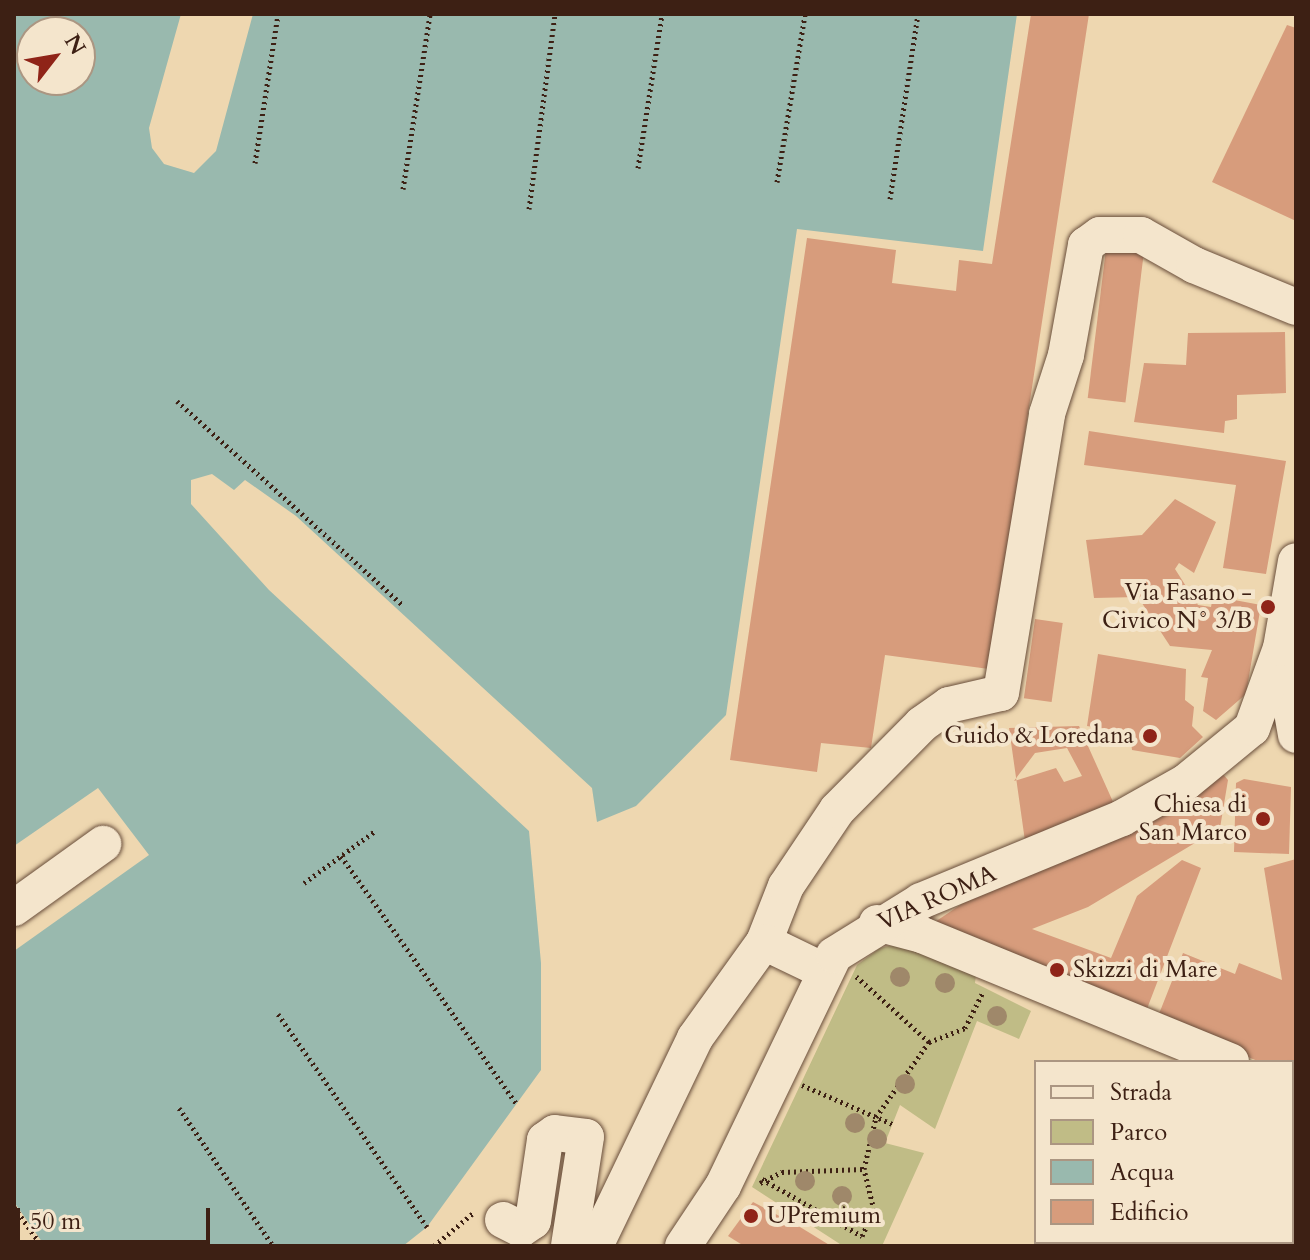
<!DOCTYPE html>
<meta charset="utf-8">
<style>
body{margin:0}
#map{position:relative;width:1310px;height:1260px;overflow:hidden;background:#eed7b0;font-family:Cardo,serif}
div>[style]{position:absolute}
.green>*{inset:0;background:#c0bc86}
.water>*{inset:0;background:#99b9ae}
.building>*{inset:0;background:#d79c7c;transform-origin:0 0}
.path>*{height:5px;margin-top:-2.5px;transform-origin:0;background:repeating-linear-gradient(90deg,#3d2014 0 2px,transparent 0 6px)}
.roads{filter:drop-shadow(0 0 2px #694e3b) drop-shadow(0 0 2px #694e3b)}
.minor>*{height:36px;margin:-18px;padding:0 18px;transform-origin:18px;border-radius:18px;background:#f4e5cc}
.trees>*{width:20px;height:20px;margin:-10px;border-radius:50%;background:#9f886a}
.dots>*{width:22px;height:22px;translate:-50% -50%;box-sizing:border-box;border:4px solid #f4e5cc;border-radius:50%}
span{translate:-50% -50%;white-space:nowrap;text-align:center;line-height:1.15;-webkit-text-stroke:8px #f4e5cc;paint-order:stroke}
.poi-label{font-size:24px;color:#3d2014}
.right{translate:-100% -50%;text-align:right}
.left{translate:0 -50%;text-align:left}
.street-label{font-size:24px;color:#3d2014}
.frame{position:absolute;inset:0;border:16px solid #3d2014;pointer-events:none}
.legend{position:absolute;left:1034px;top:1060px;width:260px;height:184px;box-sizing:border-box;background:#f4e5cc;border:2px solid #ab9682;margin:0;padding:10px 14px;list-style:none;font-size:24px;color:#3d2014}
.legend li{display:flex;align-items:center;gap:16px;height:40px}
.legend b{width:40px;border:2px solid #ab9682}
.north{position:absolute;left:16px;top:16px;width:80px;height:80px;box-sizing:border-box;background:#f4e5cc;border:2px solid #ab9682;border-radius:50%;rotate:59deg;font-size:22px;font-weight:700;line-height:32px;text-align:center;color:#3d2014}
.north::after{content:'';display:block;margin:auto;width:28px;height:36px;background:#8f2418;clip-path:polygon(50% 0,100% 100%,50% 72%,0 100%)}
.scale{position:absolute;left:16px;top:1208px;width:194px;height:36px;box-sizing:border-box;border:4px solid #3d2014;border-top:0;padding-left:10px;font-size:24px;line-height:28px;white-space:nowrap;color:#3d2014;-webkit-text-stroke:6px #f4e5cc;paint-order:stroke}
</style>
<div id="map">
<div class="green">
<i style="clip-path:polygon(910px 941px,977px 967px,975px 983px,1031px 1011px,1019px 1039px,977px 1021px,935px 1129px,900px 1105px,885px 1143px,924px 1153px,882px 1246px,843px 1246px,752px 1187px,857px 965px,880px 948px)"></i>
</div>
<div class="water">
<i style="clip-path:polygon(evenodd,14px 14px,181px 14px,149px 128px,152px 148px,164px 164px,194px 173px,216px 151px,253px 14px,1017px 14px,983px 251px,797px 229px,726px 715px,636px 806px,597px 822px,592px 788px,296px 516px,245px 480px,234px 490px,212px 474px,191px 480px,191px 504px,269px 590px,529px 831px,541px 963px,541px 1070px,427px 1227px,403px 1246px,45px 1246px,14px 1202px,14px 951px,149px 855px,98px 788px,14px 846px,14px 14px,32px 32px,80px 32px,80px 80px,32px 80px,32px 32px)"></i>
</div>
<div class="building">
<i style="clip-path:polygon(1031px 14px,1089px 14px,989px 669px,885px 655px,871px 748px,821px 743px,817px 772px,730px 760px,807px 238px,896px 250px,892px 283px,956px 291px,959px 260px,992px 264px)"></i>
<i style="clip-path:polygon(1287px 25px,1296px 28px,1296px 221px,1212px 182px)"></i>
<i style="left:1106px;top:249px;width:38px;height:150px;rotate:7deg"></i>
<i style="clip-path:polygon(1285px 332px,1286px 393px,1237px 395px,1237px 419px,1225px 421px,1224px 433px,1134px 422px,1144px 363px,1186px 365px,1188px 333px)"></i>
<i style="clip-path:polygon(1089px 431px,1286px 461px,1266px 574px,1223px 568px,1236px 485px,1084px 465px)"></i>
<i style="clip-path:polygon(1175px 499px,1216px 522px,1194px 573px,1179px 563px,1175px 569px,1198px 605px,1211px 607px,1213px 596px,1261px 605px,1246px 694px,1216px 720px,1203px 711px,1208px 678px,1201px 677px,1212px 650px,1170px 646px,1138px 597px,1094px 598px,1086px 540px,1142px 535px)"></i>
<i style="left:1035px;top:619px;width:28px;height:80px;rotate:8deg"></i>
<i style="clip-path:polygon(1098px 654px,1186px 669px,1185px 700px,1194px 707px,1192px 726px,1203px 737px,1180px 758px,1132px 750px,1130px 733px,1087px 726px)"></i>
<i style="clip-path:polygon(evenodd,1079px 726px,1114px 804px,1025px 841px,1009px 728px,1079px 726px,1067px 748px,1082px 776px,1064px 782px,1056px 768px,1014px 781px,1035px 753px,1067px 748px)"></i>
<i style="clip-path:polygon(1222px 773px,1228px 780px,1220px 828px,1088px 907px,1032px 929px,1111px 958px,1137px 896px,1182px 860px,1201px 868px,1145px 1014px,932px 924px,966px 901px,1144px 827px)"></i>
<i style="clip-path:polygon(1244px 779px,1291px 787px,1289px 854px,1234px 852px,1236px 783px)"></i>
<i style="clip-path:polygon(1296px 859px,1296px 1076px,1292px 1062px,1260px 1062px,1157px 1019px,1183px 953px,1235px 974px,1239px 963px,1282px 980px,1264px 868px)"></i>
<i style="clip-path:polygon(753px 1202px,800px 1227px,831px 1246px,744px 1246px,728px 1236px)"></i>
</div>
<div class="path">
<i style="left:255px;top:163px;width:151px;rotate:-81.2deg"></i>
<i style="left:638px;top:168px;width:156px;rotate:-81.1deg"></i>
<i style="left:777px;top:182px;width:170px;rotate:-80.5deg"></i>
<i style="left:403px;top:189px;width:177px;rotate:-81.2deg"></i>
<i style="left:890px;top:199px;width:187px;rotate:-81.4deg"></i>
<i style="left:529px;top:209px;width:197px;rotate:-82.4deg"></i>
<i style="left:177px;top:401px;width:304px;rotate:42.1deg"></i>
<i style="left:341px;top:856px;width:305px;rotate:54.7deg"></i>
<i style="left:304px;top:883px;width:88px;rotate:-36.2deg"></i>
<i style="left:278px;top:1014px;width:260px;rotate:55deg"></i>
<i style="left:929px;top:1042px;width:39px;rotate:-21deg"></i>
<i style="left:965px;top:1028px;width:40px;rotate:-63.4deg"></i>
<i style="left:802px;top:1085px;width:101px;rotate:23.3deg"></i>
<i style="left:179px;top:1108px;width:167px;rotate:55.7deg"></i>
<i style="left:762px;top:1179px;width:115px;rotate:29.7deg"></i>
<i style="left:862px;top:1236px;width:29px;rotate:-65deg"></i>
<i style="left:874px;top:1210px;width:42px;rotate:-103.7deg"></i>
<i style="left:760px;top:1183px;width:25px;rotate:-27deg"></i>
<i style="left:782px;top:1172px;width:82px;rotate:-2.1deg"></i>
<i style="left:864px;top:1169px;width:53px;rotate:-77deg"></i>
<i style="left:876px;top:1117px;width:92px;rotate:-54.8deg"></i>
<i style="left:929px;top:1042px;width:98px;rotate:-137.9deg"></i>
<i style="left:14px;top:1207px;width:48px;rotate:54.3deg"></i>
<i style="left:434px;top:1246px;width:51px;rotate:-40.2deg"></i>
</div>
<div class="roads">
<div class="minor">
<i style="left:1283px;top:661px;width:75px;rotate:80deg"></i>
<i style="left:14px;top:908px;width:110px;rotate:-35.7deg"></i>
<i style="left:877px;top:923px;width:47px;rotate:14.9deg"></i>
<i style="left:922px;top:935px;width:334px;rotate:22.3deg"></i>
<i style="left:764px;top:942px;width:60px;rotate:-68.6deg"></i>
<i style="left:786px;top:886px;width:92px;rotate:-56.1deg"></i>
<i style="left:837px;top:810px;width:121px;rotate:-45.3deg"></i>
<i style="left:922px;top:724px;width:33px;rotate:-35deg"></i>
<i style="left:949px;top:705px;width:53px;rotate:-13deg"></i>
<i style="left:1001px;top:693px;width:283px;rotate:-80.6deg"></i>
<i style="left:1047px;top:414px;width:62px;rotate:-72.1deg"></i>
<i style="left:1066px;top:355px;width:112px;rotate:-79.7deg"></i>
<i style="left:1086px;top:245px;width:17px;rotate:-36deg"></i>
<i style="left:1100px;top:235px;width:41px"></i>
<i style="left:1141px;top:235px;width:61px;rotate:29.5deg"></i>
<i style="left:1194px;top:265px;width:110px;rotate:22.4deg"></i>
<i style="left:1292px;top:1085px;width:4px;rotate:14deg"></i>
<i style="left:503px;top:1220px;width:20px;rotate:27deg"></i>
<i style="left:521px;top:1229px;width:14px;rotate:-34deg"></i>
<i style="left:533px;top:1221px;width:82px;rotate:-81.6deg"></i>
<i style="left:545px;top:1140px;width:12px;rotate:-35deg"></i>
<i style="left:555px;top:1133px;width:31px;rotate:7deg"></i>
<i style="left:586px;top:1137px;width:110px;rotate:98.9deg"></i>
<i style="left:1292px;top:1224px;width:11px;rotate:-68deg"></i>
<i style="left:595px;top:1246px;width:231px;rotate:-64.3deg"></i>
<i style="left:695px;top:1038px;width:118px;rotate:-54.3deg"></i>
<i style="left:764px;top:942px;width:67px;rotate:25.8deg"></i>
<i style="left:683px;top:1246px;width:72px;rotate:-56.3deg"></i>
<i style="left:723px;top:1186px;width:256px;rotate:-64.3deg"></i>
<i style="left:834px;top:955px;width:102px;rotate:-31.8deg"></i>
<i style="left:921px;top:901px;width:217px;rotate:-22.4deg"></i>
<i style="left:1122px;top:818px;width:73px;rotate:-29.4deg"></i>
<i style="left:1186px;top:782px;width:85px;rotate:-39.3deg"></i>
<i style="left:1252px;top:728px;width:85px;rotate:-70.1deg"></i>
<i style="left:1281px;top:648px;width:88px;rotate:-80.2deg"></i>
</div>
</div>
<div class="trees">
<i style="left:900px;top:977px"></i>
<i style="left:945px;top:983px"></i>
<i style="left:997px;top:1016px"></i>
<i style="left:905px;top:1084px"></i>
<i style="left:855px;top:1123px"></i>
<i style="left:877px;top:1139px"></i>
<i style="left:805px;top:1181px"></i>
<i style="left:842px;top:1196px"></i>
</div>
<div class="dots">
<i style="left:1268px;top:607px;background:#8f2418"></i>
<i style="left:1150px;top:736px;background:#8f2418"></i>
<i style="left:1263px;top:819px;background:#8f2418"></i>
<i style="left:1057px;top:970px;background:#8f2418"></i>
<i style="left:751px;top:1216px;background:#8f2418"></i>
</div>
<div class="poi-label">
<span class="right" style="left:1252px;top:607px">Via Fasano -<br>Civico N° 3/B</span>
<span class="right" style="left:1134px;top:736px">Guido &amp; Loredana</span>
<span class="right" style="left:1247px;top:819px">Chiesa di<br>San Marco</span>
<span class="left" style="left:1073px;top:970px">Skizzi di Mare</span>
<span class="left" style="left:767px;top:1216px">UPremium</span>
</div>
<div class="street-label">
<span style="left:937px;top:898px;rotate:-24deg">VIA ROMA</span>
</div>
<div class="frame"></div>
<ul class="legend">
<li><b style="height:10px;background:#f4e5cc"></b>Strada</li>
<li><b style="height:22px;background:#c0bc86"></b>Parco</li>
<li><b style="height:22px;background:#99b9ae"></b>Acqua</li>
<li><b style="height:22px;background:#d79c7c"></b>Edificio</li>
</ul>
<div class="north">N</div>
<div class="scale">50 m</div>
</div>
